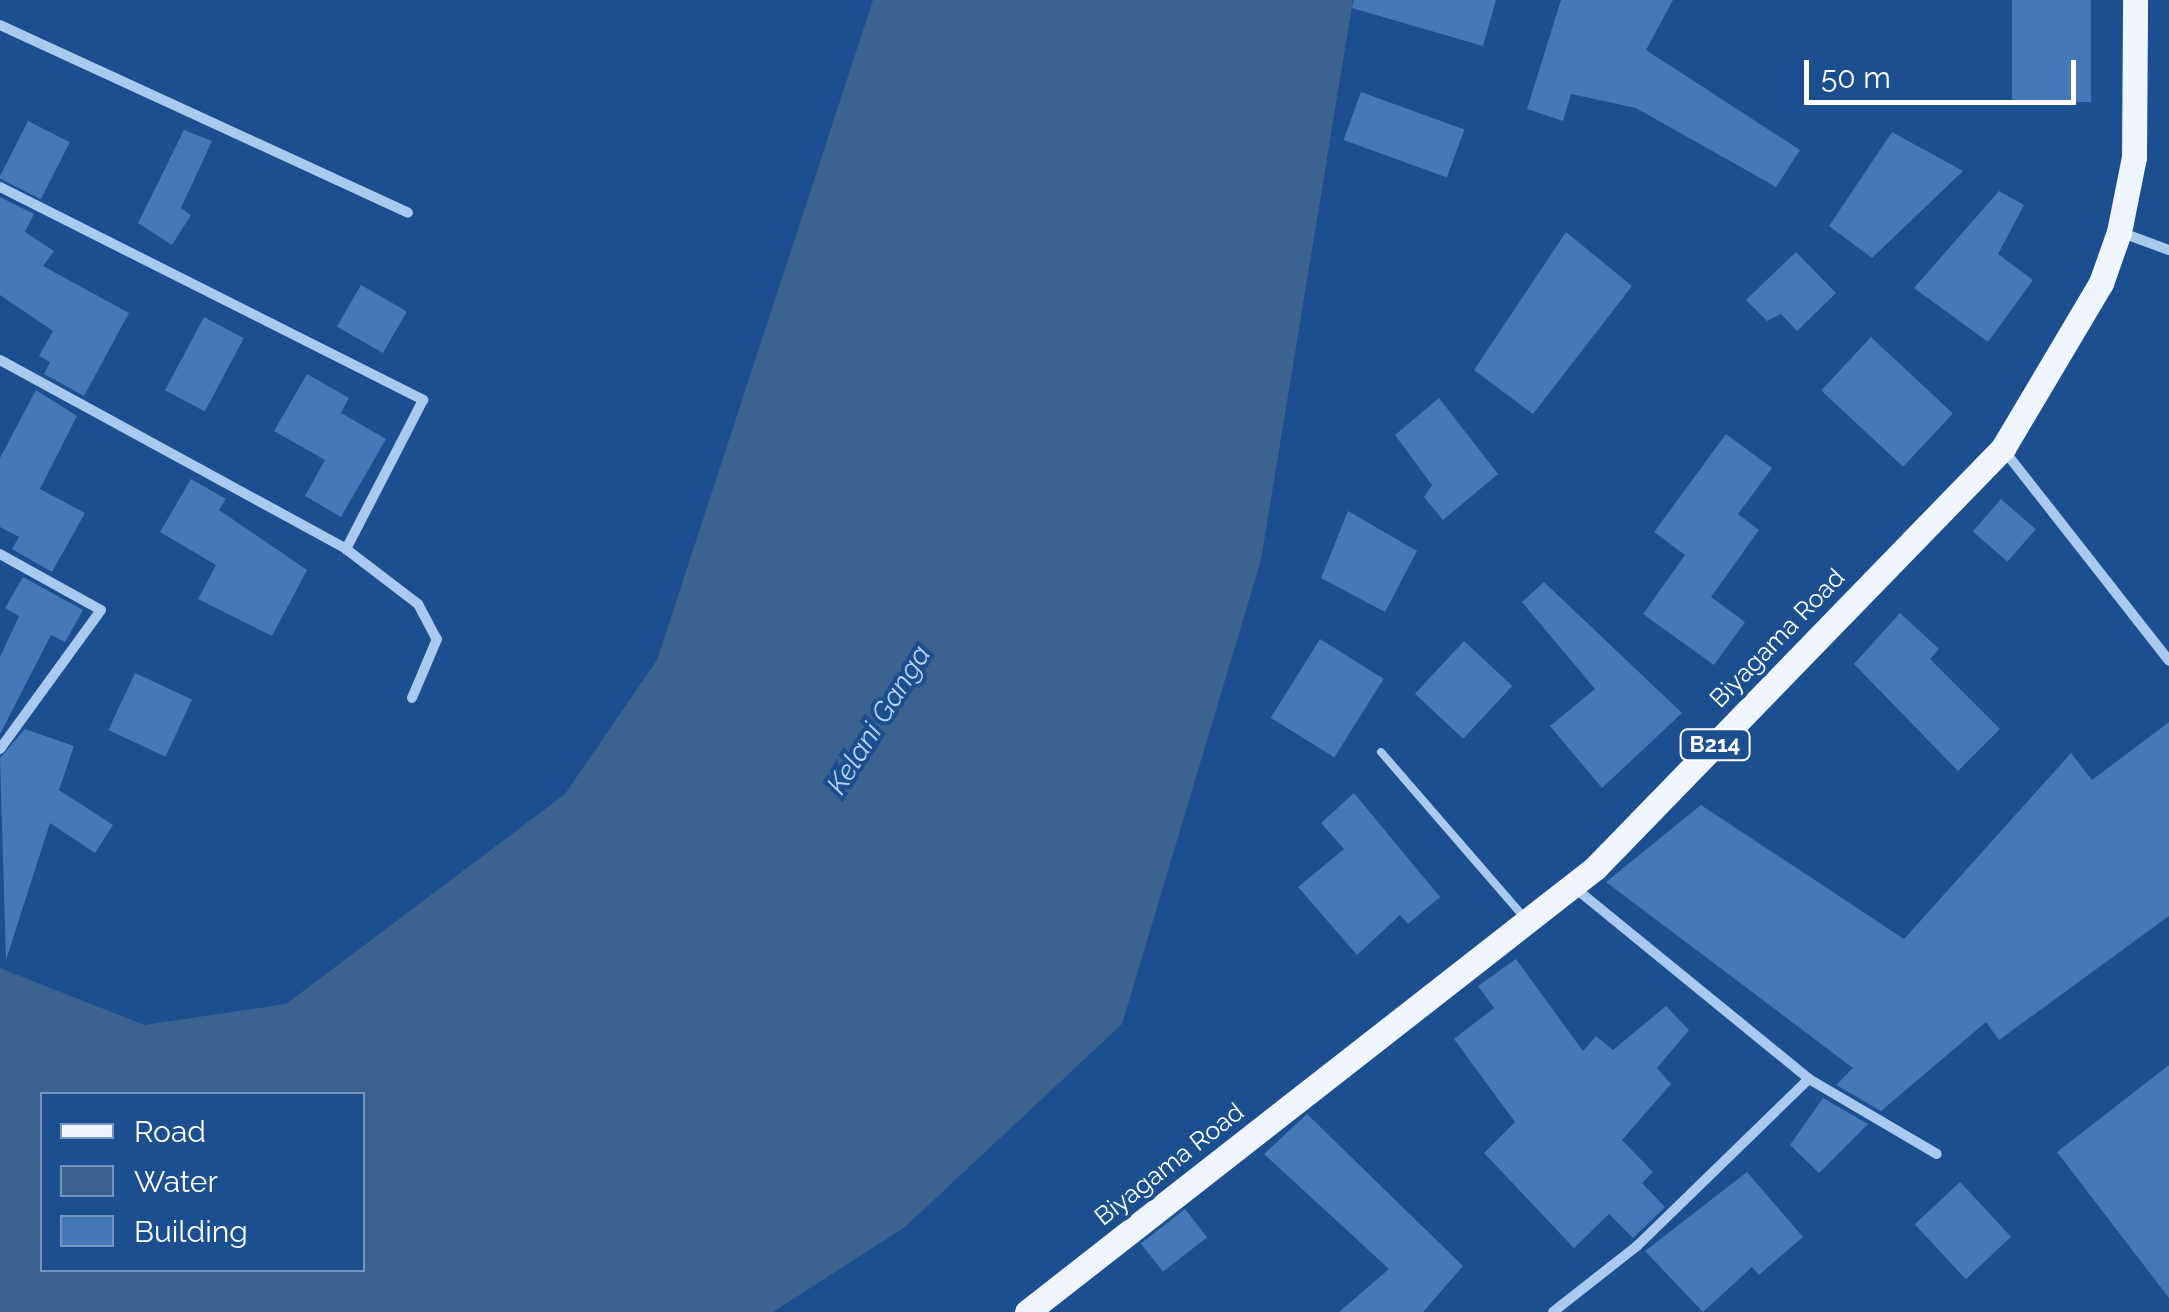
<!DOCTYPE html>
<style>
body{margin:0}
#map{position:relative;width:2169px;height:1312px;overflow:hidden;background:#1b4f8f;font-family:Raleway,sans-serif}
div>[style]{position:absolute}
.water>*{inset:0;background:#3c6290}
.building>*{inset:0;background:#4478b7;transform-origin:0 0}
.service>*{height:8px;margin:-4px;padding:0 4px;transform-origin:4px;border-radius:4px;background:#a9c9ee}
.minor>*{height:10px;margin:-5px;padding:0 5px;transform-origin:5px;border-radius:5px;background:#a9c9ee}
.primary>*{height:25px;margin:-12.5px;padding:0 12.5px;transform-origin:12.5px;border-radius:12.5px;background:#f0f6ff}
span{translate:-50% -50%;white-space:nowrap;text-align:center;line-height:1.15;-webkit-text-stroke:8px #1b4f8f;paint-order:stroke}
.shield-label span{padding:2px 8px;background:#1b4f8f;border:2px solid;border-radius:8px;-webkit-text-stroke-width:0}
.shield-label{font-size:22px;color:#fff;font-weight:700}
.street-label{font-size:25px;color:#fff}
.water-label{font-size:28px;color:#b5d3f5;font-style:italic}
.legend{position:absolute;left:40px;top:1092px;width:325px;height:180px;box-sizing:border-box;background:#1b4f8f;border:2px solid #7695bc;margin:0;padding:12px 18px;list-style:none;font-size:30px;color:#fff}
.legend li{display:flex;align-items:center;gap:20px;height:50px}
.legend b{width:50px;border:2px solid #7695bc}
.scale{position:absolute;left:1804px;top:60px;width:272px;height:45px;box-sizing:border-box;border:5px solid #fff;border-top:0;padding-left:12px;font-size:30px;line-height:35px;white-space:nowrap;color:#fff;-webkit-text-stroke:8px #1b4f8f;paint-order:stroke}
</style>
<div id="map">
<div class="water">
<i style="clip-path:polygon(evenodd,873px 0,1353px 0,1261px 560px,1122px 1024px,905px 1227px,773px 1312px,0 1312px,0 968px,144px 1025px,286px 1004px,565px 794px,657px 660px,873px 0,42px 1094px,362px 1094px,362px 1270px,42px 1270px,42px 1094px)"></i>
</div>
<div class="building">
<i style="clip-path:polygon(1354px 0,1496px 0,1483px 46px,1352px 8px)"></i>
<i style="clip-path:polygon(1561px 0,1673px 0,1646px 50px,1800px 150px,1776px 187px,1636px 108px,1571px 94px,1563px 121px,1527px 109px)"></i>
<i style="left:2012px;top:0;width:79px;height:102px"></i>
<i style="left:1361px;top:92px;width:110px;height:51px;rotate:20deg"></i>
<i style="left:28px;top:121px;width:47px;height:64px;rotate:27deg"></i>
<i style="clip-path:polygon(184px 130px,212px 141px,181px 208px,191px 215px,172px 245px,138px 223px)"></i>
<i style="clip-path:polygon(1892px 132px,1963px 171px,1872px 258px,1829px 226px)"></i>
<i style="clip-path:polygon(1999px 191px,2024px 205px,1998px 254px,2033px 280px,1988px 342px,1914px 288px)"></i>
<i style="clip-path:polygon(0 197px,34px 214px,25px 232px,54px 251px,43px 266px,129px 313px,84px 396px,44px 374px,50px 362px,39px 356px,53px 331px,0 295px)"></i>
<i style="clip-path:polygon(1566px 232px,1632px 286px,1533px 414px,1474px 370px)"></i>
<i style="clip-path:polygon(1796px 252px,1836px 293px,1797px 331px,1781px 314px,1767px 321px,1746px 300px)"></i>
<i style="left:361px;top:285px;width:53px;height:48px;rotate:30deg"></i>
<i style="left:204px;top:317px;width:45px;height:83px;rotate:28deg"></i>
<i style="left:1871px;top:337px;width:112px;height:73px;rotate:43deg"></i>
<i style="clip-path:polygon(307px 374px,349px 398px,341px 413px,386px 439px,341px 517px,305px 496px,325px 460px,274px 431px)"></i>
<i style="clip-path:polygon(36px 390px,77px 416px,40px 489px,85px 513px,52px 572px,12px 549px,19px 537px,0 527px,0 458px)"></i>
<i style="clip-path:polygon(1439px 398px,1498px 474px,1443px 520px,1424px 497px,1432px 485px,1395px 435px)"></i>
<i style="clip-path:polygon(1726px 434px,1772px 468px,1738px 514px,1759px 530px,1711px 597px,1745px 622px,1714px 665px,1643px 614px,1685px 555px,1654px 532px)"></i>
<i style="clip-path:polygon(191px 479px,226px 499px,219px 510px,307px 570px,272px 636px,198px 599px,216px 565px,160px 532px)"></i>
<i style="left:2001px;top:499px;width:46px;height:43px;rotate:41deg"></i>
<i style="clip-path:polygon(1348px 511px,1417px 551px,1385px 612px,1321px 578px)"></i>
<i style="clip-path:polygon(23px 577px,83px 610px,65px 642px,51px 635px,0 734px,0 657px,19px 616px,5px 608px)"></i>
<i style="clip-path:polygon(1544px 582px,1682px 713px,1602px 788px,1550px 726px,1595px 689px,1522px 602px)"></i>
<i style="clip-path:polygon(1900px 613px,1939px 649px,1930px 659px,2000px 729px,1958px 771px,1854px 664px)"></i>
<i style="left:1320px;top:639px;width:75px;height:93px;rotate:32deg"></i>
<i style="left:1464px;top:641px;width:66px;height:72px;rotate:43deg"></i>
<i style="left:135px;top:673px;width:63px;height:63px;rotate:25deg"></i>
<i style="clip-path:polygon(2169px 722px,2169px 916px,1999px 1040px,1986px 1022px,1881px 1111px,1836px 1085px,1853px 1068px,1606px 882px,1701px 805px,1904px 939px,2071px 753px,2092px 780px)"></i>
<i style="clip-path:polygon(25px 729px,74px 746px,59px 790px,113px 825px,95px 853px,50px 823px,6px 960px,0 758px)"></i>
<i style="clip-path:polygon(1354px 793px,1440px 897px,1408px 924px,1400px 915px,1357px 955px,1298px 887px,1344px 849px,1321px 823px)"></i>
<i style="clip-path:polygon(1516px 959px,1583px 1051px,1596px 1036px,1613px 1050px,1666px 1006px,1689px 1030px,1657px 1068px,1671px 1084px,1622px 1140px,1653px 1172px,1642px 1183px,1665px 1207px,1633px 1238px,1609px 1214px,1574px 1248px,1484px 1153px,1515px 1122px,1454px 1039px,1494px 1008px,1478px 986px)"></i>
<i style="clip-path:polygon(2169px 1065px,2169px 1298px,2057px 1152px)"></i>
<i style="clip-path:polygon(1823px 1098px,1868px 1124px,1819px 1173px,1790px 1145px)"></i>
<i style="clip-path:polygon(1307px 1114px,1463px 1266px,1423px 1312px,1339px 1312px,1389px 1269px,1264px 1154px)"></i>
<i style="clip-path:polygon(1747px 1172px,1803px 1237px,1759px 1275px,1752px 1267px,1703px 1312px,1645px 1251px)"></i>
<i style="left:1960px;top:1182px;width:75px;height:62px;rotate:47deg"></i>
<i style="left:1185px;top:1209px;width:36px;height:56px;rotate:52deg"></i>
</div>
<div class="service">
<i style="left:1381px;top:752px;width:217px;rotate:49.1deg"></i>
</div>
<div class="minor">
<i style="left:0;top:25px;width:449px;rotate:24.7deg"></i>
<i style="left:0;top:187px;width:474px;rotate:26.7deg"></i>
<i style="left:423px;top:400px;width:168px;rotate:117.3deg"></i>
<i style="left:2120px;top:232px;width:52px;rotate:20.2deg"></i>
<i style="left:0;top:360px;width:394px;rotate:28.6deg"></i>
<i style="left:346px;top:549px;width:91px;rotate:37.4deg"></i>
<i style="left:418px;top:604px;width:40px;rotate:62deg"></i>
<i style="left:437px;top:639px;width:64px;rotate:113deg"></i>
<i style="left:2003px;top:449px;width:269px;rotate:51.9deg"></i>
<i style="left:0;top:554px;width:115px;rotate:29deg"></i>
<i style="left:101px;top:610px;width:172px;rotate:126deg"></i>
<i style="left:1575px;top:888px;width:302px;rotate:39.2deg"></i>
<i style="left:1809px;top:1079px;width:148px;rotate:30.4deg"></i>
<i style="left:1553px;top:1312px;width:107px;rotate:-38.2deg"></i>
<i style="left:1637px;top:1246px;width:240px;rotate:-44.2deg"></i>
</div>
<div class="primary">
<i style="left:1027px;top:1312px;width:721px;rotate:-38.01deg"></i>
<i style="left:1595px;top:868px;width:586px;rotate:-45.83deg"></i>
<i style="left:2003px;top:448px;width:192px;rotate:-59.3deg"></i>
<i style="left:2101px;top:283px;width:54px;rotate:-70.6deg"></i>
<i style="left:2119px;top:232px;width:76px;rotate:-78.7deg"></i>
<i style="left:2134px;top:157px;width:157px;rotate:-89.6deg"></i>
</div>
<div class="shield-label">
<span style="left:1715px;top:745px">B214</span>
</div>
<div class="street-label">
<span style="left:1777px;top:638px;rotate:-46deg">Biyagama Road</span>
<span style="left:1169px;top:1164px;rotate:-38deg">Biyagama Road</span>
</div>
<div class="water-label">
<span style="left:879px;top:720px;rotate:-58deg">Kelani Ganga</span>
</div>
<ul class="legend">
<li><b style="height:12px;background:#f0f6ff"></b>Road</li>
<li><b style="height:28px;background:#3c6290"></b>Water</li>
<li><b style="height:28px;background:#4478b7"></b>Building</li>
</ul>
<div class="scale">50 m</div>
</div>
